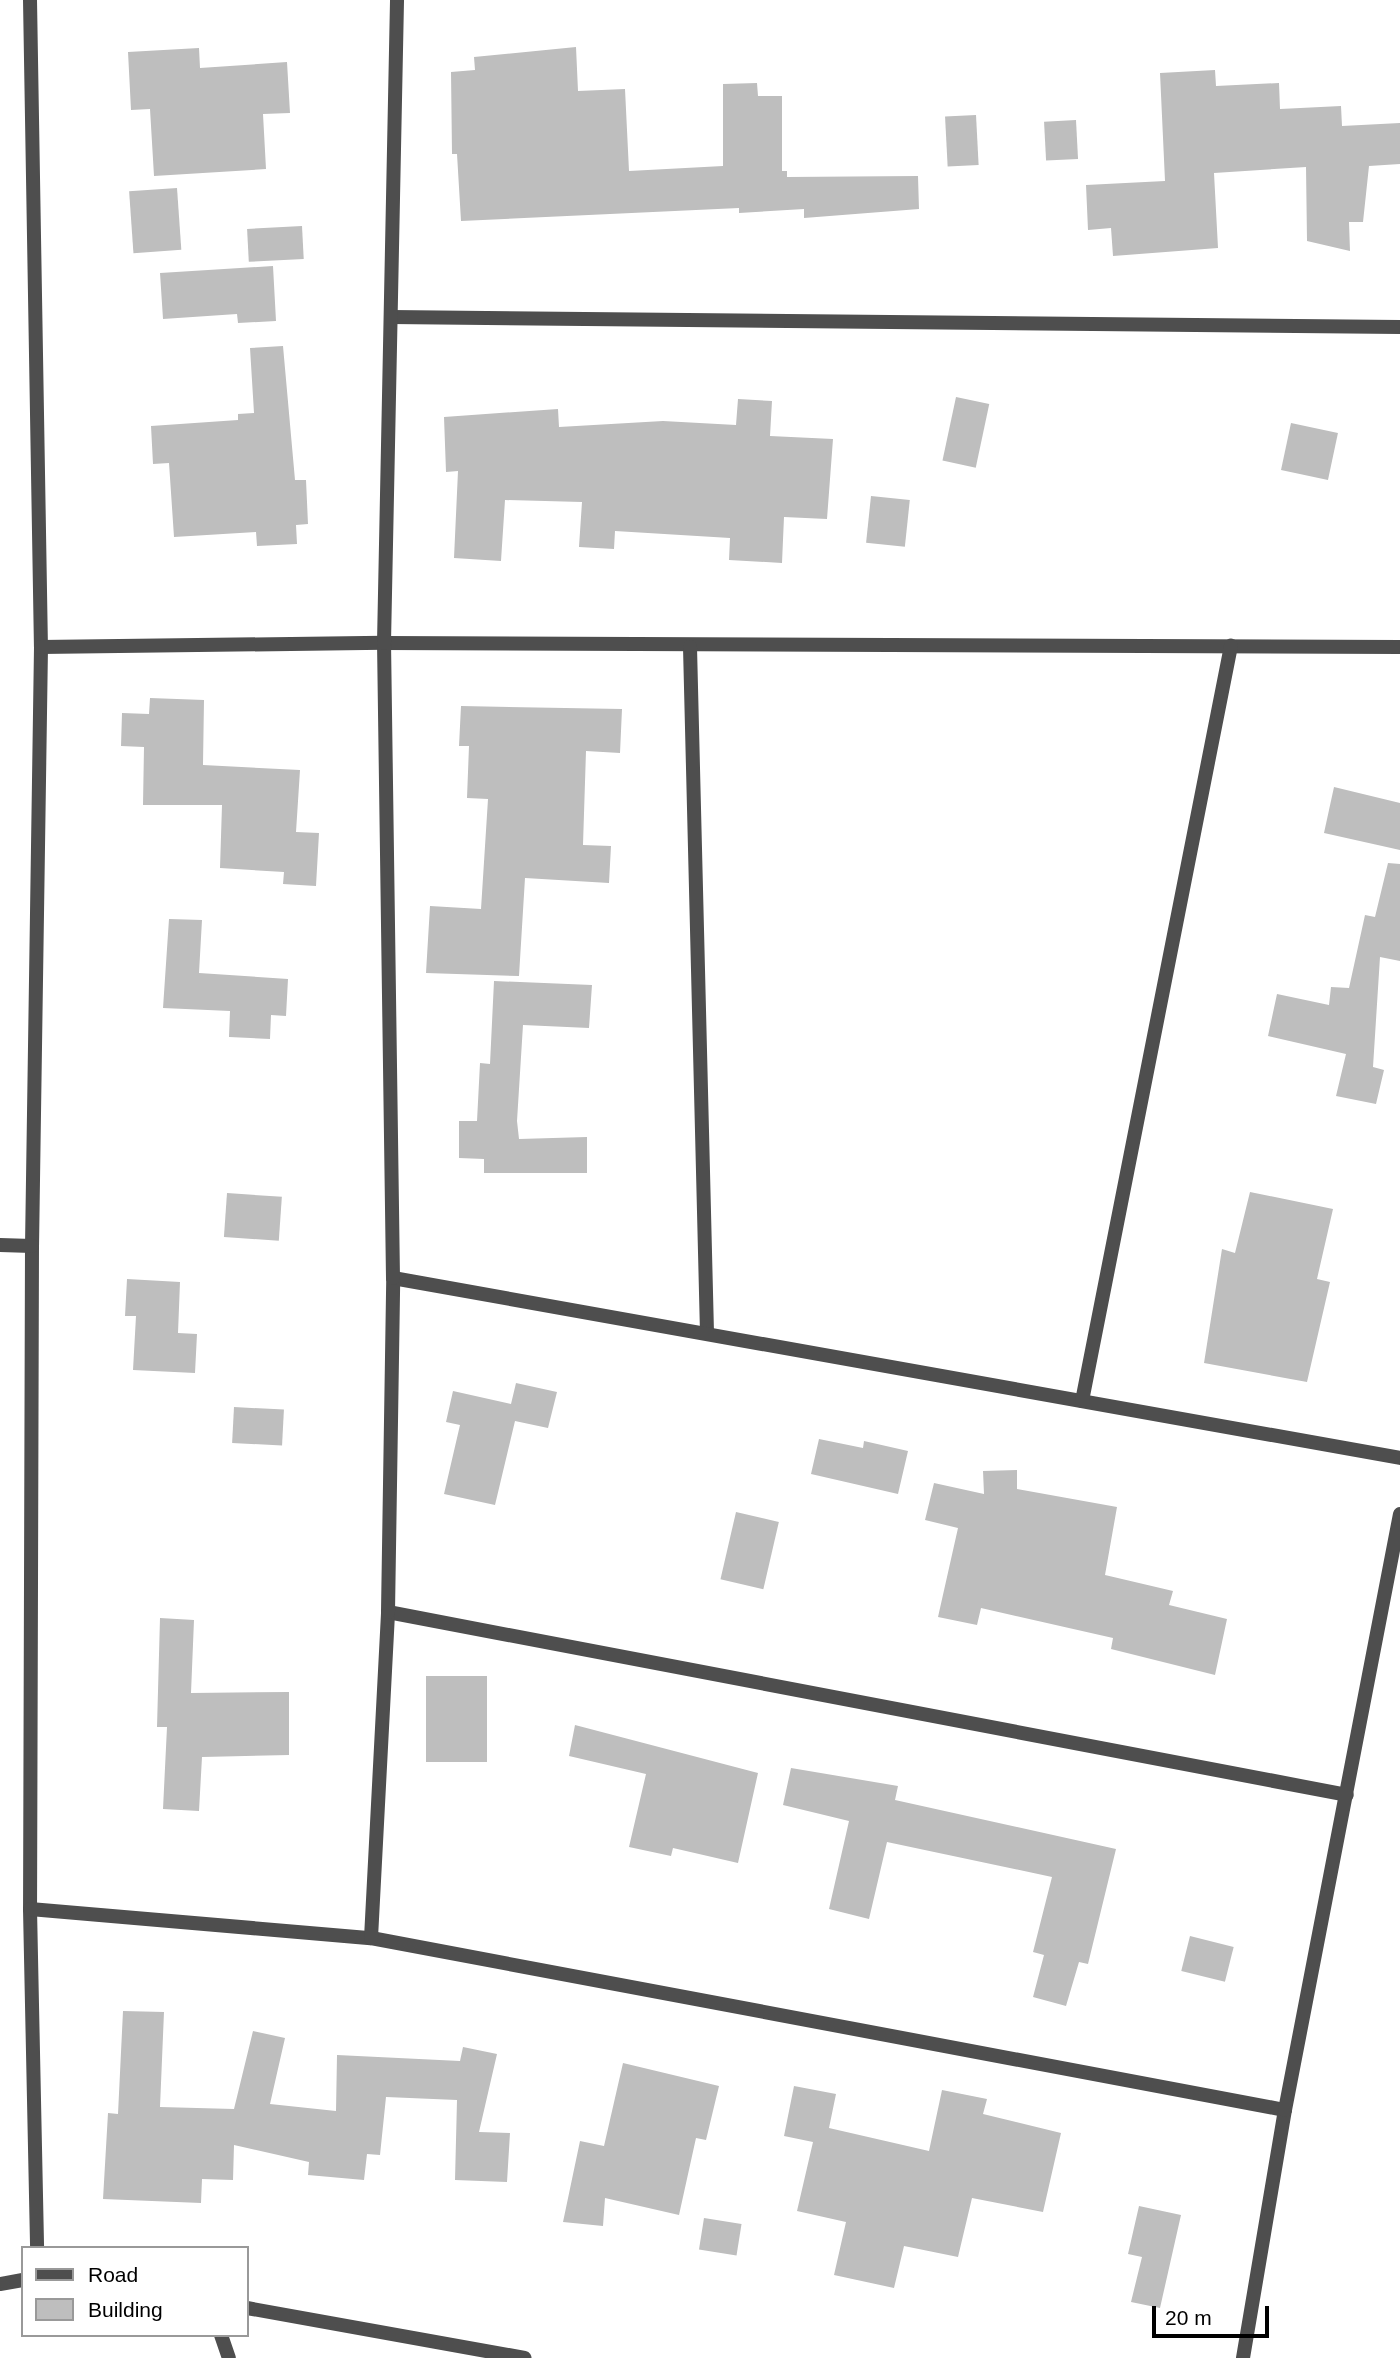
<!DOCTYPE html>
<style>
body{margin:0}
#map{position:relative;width:1400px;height:2358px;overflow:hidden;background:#fff;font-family:Helvetica,sans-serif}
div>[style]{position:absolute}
.building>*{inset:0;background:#bebebe;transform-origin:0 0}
.minor>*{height:14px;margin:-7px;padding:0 7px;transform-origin:7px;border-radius:7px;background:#4e4e4e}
span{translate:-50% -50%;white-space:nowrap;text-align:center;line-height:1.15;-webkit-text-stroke:7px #fff;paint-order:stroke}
.legend{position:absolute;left:21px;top:2246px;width:228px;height:91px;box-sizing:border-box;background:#fff;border:2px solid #999;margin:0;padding:9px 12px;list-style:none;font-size:21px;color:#000}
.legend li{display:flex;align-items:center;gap:14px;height:35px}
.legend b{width:35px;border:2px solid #999}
.scale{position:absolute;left:1152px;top:2306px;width:117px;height:32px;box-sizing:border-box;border:4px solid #000;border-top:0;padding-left:9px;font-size:21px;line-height:24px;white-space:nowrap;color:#000;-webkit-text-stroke:5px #fff;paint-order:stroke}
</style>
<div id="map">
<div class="building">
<i style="clip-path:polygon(576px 47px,578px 91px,625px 89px,629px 171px,723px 166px,723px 84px,757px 83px,758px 96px,782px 96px,782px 171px,787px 171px,787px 177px,918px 176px,919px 209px,804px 218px,804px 209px,739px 213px,739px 208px,461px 221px,457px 154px,452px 154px,451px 72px,475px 70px,474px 57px)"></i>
<i style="clip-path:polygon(199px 48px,200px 68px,287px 62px,290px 113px,263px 114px,266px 169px,154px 176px,150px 109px,131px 110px,128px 52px)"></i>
<i style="clip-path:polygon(1215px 70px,1216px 86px,1279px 83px,1280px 109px,1341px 106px,1342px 126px,1400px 123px,1400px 164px,1369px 166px,1363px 222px,1349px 222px,1350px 251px,1307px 241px,1306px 167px,1214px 173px,1218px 248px,1113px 256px,1111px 228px,1088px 230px,1086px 185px,1165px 181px,1160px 73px)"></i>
<i style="left:976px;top:115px;width:50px;height:31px;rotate:87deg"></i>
<i style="left:1076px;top:120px;width:39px;height:32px;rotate:87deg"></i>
<i style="left:177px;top:188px;width:62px;height:48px;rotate:86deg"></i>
<i style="left:302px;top:226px;width:33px;height:55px;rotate:87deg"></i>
<i style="clip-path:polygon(273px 266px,276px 321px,238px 323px,237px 314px,163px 319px,160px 273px)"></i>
<i style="clip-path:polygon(283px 346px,295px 480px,306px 480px,308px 524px,296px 525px,297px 544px,257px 546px,256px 532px,174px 537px,169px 463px,153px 464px,151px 426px,238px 420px,238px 414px,254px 413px,250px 348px)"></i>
<i style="left:956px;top:397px;width:34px;height:65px;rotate:12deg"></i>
<i style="clip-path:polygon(738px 399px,772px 401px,770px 436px,833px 439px,827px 519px,784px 517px,782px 563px,729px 560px,730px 538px,615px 531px,614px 549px,579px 547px,582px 502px,505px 500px,501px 561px,454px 558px,458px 471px,446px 472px,444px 417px,558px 409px,559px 427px,663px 421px,736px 425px)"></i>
<i style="left:1291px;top:423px;width:48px;height:48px;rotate:12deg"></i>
<i style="left:871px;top:496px;width:39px;height:47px;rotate:6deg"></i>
<i style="clip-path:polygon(150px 698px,204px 700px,203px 765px,300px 770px,296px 832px,319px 833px,316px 886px,283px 884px,284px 872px,220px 868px,222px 805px,143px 805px,144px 747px,121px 746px,122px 713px,149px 714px)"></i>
<i style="clip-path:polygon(461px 706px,622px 709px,620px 753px,586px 751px,583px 845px,611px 846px,609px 883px,525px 878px,519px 976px,426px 973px,430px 906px,481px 909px,488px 799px,467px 798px,469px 746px,459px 746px)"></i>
<i style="clip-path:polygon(1334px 787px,1400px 803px,1400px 850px,1324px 833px)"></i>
<i style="clip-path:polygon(1388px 863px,1400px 864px,1400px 961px,1380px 957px,1373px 1067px,1384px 1070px,1376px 1104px,1336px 1096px,1346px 1054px,1268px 1036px,1277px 994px,1329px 1005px,1331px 987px,1349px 988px,1365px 915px,1375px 917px)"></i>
<i style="clip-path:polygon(169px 919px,202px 920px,199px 973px,288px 979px,286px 1016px,271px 1015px,270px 1039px,229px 1037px,230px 1011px,163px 1008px)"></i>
<i style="clip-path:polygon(494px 981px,592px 985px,589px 1028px,523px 1025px,517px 1121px,519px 1139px,587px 1137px,587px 1173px,484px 1173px,484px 1159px,459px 1158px,459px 1121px,477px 1121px,480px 1063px,490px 1064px)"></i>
<i style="clip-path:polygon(1250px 1192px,1333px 1209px,1317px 1279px,1330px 1282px,1307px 1382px,1204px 1363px,1222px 1249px,1235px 1253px)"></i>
<i style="left:227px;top:1193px;width:55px;height:44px;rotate:4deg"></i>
<i style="clip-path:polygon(127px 1279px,180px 1282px,178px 1333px,197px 1334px,195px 1373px,133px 1370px,136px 1316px,125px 1316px)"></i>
<i style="clip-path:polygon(516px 1383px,557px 1392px,548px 1428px,515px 1421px,495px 1505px,444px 1494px,460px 1425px,446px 1422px,453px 1391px,511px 1404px)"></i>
<i style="left:234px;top:1407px;width:50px;height:36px;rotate:3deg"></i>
<i style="clip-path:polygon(819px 1439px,863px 1448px,864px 1441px,908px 1451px,898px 1494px,811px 1474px)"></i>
<i style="clip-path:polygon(1017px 1470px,1017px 1489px,1117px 1507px,1105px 1575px,1173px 1591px,1169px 1605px,1227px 1619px,1215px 1675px,1111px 1649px,1113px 1638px,981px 1608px,977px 1625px,938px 1617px,958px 1528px,925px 1520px,934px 1483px,984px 1494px,983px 1471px)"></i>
<i style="left:736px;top:1512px;width:44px;height:69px;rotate:13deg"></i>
<i style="clip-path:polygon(160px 1618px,194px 1620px,191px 1693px,289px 1692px,289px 1755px,202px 1757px,199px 1811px,163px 1809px,167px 1727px,157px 1727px)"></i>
<i style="left:487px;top:1676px;width:86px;height:61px;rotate:90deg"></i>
<i style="clip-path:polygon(575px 1725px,758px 1773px,738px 1863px,673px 1848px,671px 1856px,629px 1847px,646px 1774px,569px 1756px)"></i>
<i style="clip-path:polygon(791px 1768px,898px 1786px,895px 1800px,1116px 1849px,1088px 1964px,1079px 1962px,1066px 2006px,1033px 1997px,1044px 1955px,1033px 1952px,1052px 1877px,887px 1842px,869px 1919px,829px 1909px,849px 1821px,783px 1805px)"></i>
<i style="left:1190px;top:1936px;width:45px;height:36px;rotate:14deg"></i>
<i style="clip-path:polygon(123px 2011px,164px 2012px,160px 2107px,234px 2109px,253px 2031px,285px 2038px,270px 2104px,336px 2111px,337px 2055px,460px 2061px,463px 2047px,497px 2054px,479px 2132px,510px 2133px,507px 2182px,455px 2180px,457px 2100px,386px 2097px,380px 2155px,367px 2154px,364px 2180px,308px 2175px,309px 2162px,234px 2145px,233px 2180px,202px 2179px,201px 2203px,103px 2199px,108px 2113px,118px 2114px)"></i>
<i style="clip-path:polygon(623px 2063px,719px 2086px,706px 2140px,696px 2138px,679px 2215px,605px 2198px,603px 2226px,563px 2222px,580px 2141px,604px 2146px)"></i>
<i style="clip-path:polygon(794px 2086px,836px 2094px,829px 2128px,929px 2151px,942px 2090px,987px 2099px,983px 2114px,1061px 2133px,1043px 2212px,972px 2198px,958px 2257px,904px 2246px,894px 2288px,834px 2275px,846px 2222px,797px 2211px,813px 2142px,784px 2136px)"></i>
<i style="clip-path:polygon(1139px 2206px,1181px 2215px,1160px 2308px,1131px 2302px,1142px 2257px,1128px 2254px)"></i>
<i style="left:704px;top:2218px;width:38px;height:32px;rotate:9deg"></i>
</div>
<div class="minor">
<i style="left:30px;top:0;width:647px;rotate:89.03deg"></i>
<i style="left:41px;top:647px;width:599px;rotate:90.86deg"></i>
<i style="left:32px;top:1246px;width:663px;rotate:90.17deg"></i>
<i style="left:30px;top:1909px;width:339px;rotate:88.8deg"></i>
<i style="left:391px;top:317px;width:1009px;rotate:0.57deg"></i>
<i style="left:41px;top:647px;width:343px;rotate:-0.7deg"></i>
<i style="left:384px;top:643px;width:1016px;rotate:0.23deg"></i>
<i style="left:690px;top:647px;width:684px;rotate:88.58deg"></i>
<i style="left:0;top:1245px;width:32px;rotate:2deg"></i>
<i style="left:393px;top:1278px;width:1023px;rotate:10.13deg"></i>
<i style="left:1082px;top:1401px;width:770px;rotate:-78.84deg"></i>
<i style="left:388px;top:1612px;width:976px;rotate:10.8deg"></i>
<i style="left:30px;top:1909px;width:342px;rotate:4.9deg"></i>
<i style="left:371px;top:1938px;width:930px;rotate:10.66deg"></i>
<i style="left:371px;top:1938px;width:326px;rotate:-87deg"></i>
<i style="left:388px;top:1612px;width:334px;rotate:-89.1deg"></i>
<i style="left:393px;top:1278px;width:635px;rotate:-90.81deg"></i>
<i style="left:384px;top:643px;width:643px;rotate:-88.84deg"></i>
<i style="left:0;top:2284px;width:23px;rotate:-10deg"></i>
<i style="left:247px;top:2308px;width:282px;rotate:10.2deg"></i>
<i style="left:221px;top:2335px;width:24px;rotate:71deg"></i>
<i style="left:1243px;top:2358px;width:252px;rotate:-80.4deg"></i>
<i style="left:1285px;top:2110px;width:607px;rotate:-79.08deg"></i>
</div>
<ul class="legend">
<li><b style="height:9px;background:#4e4e4e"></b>Road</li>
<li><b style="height:19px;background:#bebebe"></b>Building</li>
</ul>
<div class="scale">20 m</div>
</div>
